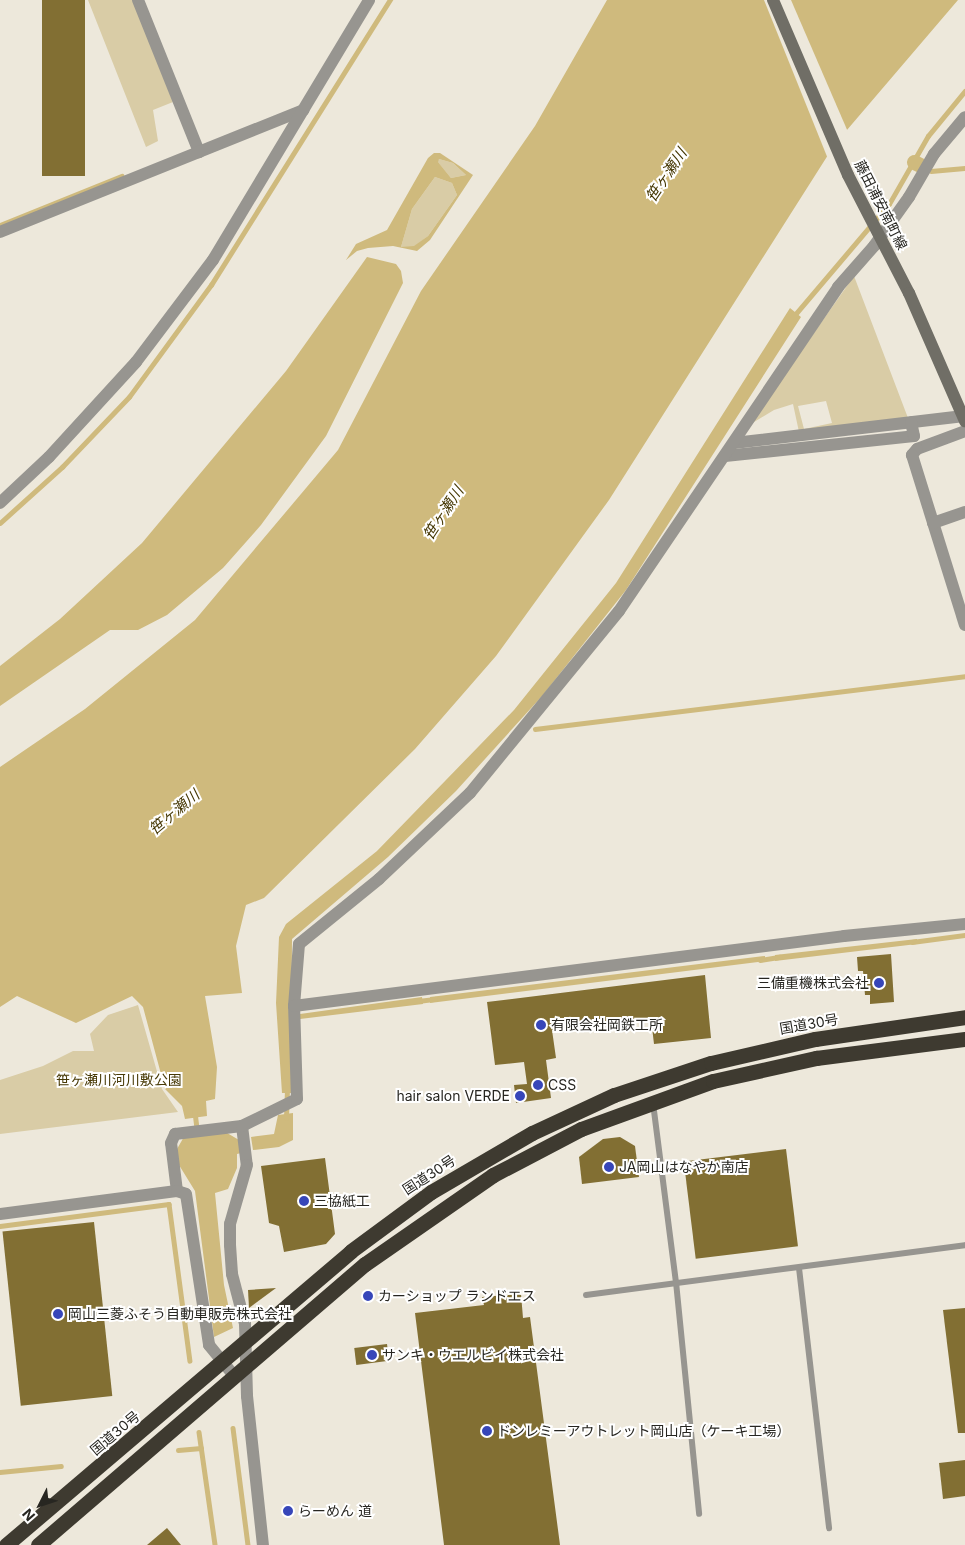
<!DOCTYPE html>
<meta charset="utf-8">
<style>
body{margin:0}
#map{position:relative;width:965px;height:1545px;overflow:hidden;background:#ede8db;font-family:Inter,"Noto Sans JP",sans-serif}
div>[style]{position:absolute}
.green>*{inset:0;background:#d9cca6}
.water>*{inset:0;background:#cfba7d}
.pier>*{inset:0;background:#ede8db}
.stream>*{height:4.5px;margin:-2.25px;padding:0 2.25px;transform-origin:2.25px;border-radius:2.25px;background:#cfba7d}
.canal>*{height:15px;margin:-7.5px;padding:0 7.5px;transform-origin:7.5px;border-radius:7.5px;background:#cfba7d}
.building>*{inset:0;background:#826f33;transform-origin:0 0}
.lane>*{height:6px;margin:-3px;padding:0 3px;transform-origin:3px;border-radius:3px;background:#979590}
.street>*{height:12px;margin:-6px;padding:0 6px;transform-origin:6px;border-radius:6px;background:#979590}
.highway>*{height:15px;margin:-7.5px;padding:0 7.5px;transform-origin:7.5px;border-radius:7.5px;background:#3e3a30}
.secondary-bridge>*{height:12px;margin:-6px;padding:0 6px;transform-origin:6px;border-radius:6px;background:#706e66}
.dots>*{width:14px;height:14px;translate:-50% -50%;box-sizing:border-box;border:2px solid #fff;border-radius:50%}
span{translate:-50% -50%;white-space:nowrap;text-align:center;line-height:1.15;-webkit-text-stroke:4px #fff;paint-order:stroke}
.street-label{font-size:14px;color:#272621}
.poi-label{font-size:14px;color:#272621}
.right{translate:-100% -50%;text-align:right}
.left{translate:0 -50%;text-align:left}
.park-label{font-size:14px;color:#483a07}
.water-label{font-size:15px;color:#453703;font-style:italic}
.north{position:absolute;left:15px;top:1480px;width:50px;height:50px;-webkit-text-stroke:4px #fff;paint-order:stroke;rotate:229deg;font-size:14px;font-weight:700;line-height:20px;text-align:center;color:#272621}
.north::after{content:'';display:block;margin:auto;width:18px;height:22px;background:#272621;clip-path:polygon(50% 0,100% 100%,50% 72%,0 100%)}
</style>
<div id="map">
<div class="green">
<i style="clip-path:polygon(88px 0,133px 0,173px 102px,153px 110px,158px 141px,146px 147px)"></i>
<i style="clip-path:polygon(439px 159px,453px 163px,466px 175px,451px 178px,437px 161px)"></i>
<i style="clip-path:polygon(435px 177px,452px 183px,457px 195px,428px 236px,414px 247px,401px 247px,412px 209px)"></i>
<i style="clip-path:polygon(evenodd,854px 276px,908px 418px,799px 432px,793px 404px,774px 410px,749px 425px,854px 276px,826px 401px,832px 423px,804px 429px,798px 406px,826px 401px)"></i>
<i style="clip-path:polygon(138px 1005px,162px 1089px,178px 1112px,0 1134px,0 1080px,43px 1066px,73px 1051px,94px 1051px,90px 1034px,108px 1015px)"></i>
</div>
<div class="water">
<i style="clip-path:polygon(607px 0,958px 0,835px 144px,609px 500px,496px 656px,415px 749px,264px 898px,246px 905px,236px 946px,242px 993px,205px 996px,217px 1067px,215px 1099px,206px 1101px,207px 1116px,185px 1119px,182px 1106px,165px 1089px,143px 1007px,132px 996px,76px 1023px,17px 996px,0 1007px,0 767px,85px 709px,195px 620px,338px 450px,421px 291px,535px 126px)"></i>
<i style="clip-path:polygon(evenodd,434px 153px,440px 153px,473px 175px,430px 240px,417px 251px,393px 246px,368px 248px,357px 251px,346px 260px,356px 244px,387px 230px,428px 158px,434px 153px,439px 159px,453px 163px,466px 175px,451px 178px,438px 162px,439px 159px,434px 153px,435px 177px,452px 183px,457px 195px,428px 236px,414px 246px,401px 247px,412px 209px,435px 177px)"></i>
<i style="clip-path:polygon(367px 257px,396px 264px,401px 271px,403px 283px,326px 436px,261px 525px,223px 568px,167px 615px,138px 630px,110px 630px,0 706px,0 666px,60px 619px,142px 543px,286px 371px)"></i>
<i style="clip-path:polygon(790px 308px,801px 317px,626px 590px,543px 695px,456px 791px,388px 857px,292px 939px,291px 1093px,282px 1093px,276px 1003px,279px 937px,286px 924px,377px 851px,514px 710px,616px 583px)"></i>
<i style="clip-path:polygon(917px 939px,917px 944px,775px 961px,775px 955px)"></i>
<i style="clip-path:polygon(765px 956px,765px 961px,430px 1003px,430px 997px)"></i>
<i style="clip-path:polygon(422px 997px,423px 1004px,300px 1019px,300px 1014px)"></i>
<i style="clip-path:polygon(293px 1113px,293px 1140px,279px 1147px,253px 1150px,251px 1137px,274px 1134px,278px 1115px)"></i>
<i style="clip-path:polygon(222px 1130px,239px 1140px,241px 1153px,237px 1154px,237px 1168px,228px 1189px,215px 1193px,224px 1285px,233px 1328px,214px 1337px,195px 1191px,179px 1165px,177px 1149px,185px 1135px)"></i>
</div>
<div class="pier">
<i style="clip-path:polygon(764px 0,791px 0,848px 132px,828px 159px)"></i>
</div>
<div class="stream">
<i style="left:931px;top:171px;width:34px;rotate:-5deg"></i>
<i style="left:0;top:225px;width:131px;rotate:-21.9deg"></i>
<i style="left:793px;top:317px;width:148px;rotate:-49.7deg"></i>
<i style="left:889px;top:204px;width:78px;rotate:-60.2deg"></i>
<i style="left:928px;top:136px;width:58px;rotate:-50.6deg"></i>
<i style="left:0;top:523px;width:84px;rotate:-42.1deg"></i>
<i style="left:62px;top:467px;width:97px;rotate:-46.3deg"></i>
<i style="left:129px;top:397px;width:139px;rotate:-53.8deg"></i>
<i style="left:211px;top:285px;width:337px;rotate:-57.9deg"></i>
<i style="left:535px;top:729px;width:433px;rotate:-7deg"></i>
<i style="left:912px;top:942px;width:53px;rotate:-7.5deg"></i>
<i style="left:760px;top:960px;width:20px;rotate:-9deg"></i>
<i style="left:418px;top:1001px;width:17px;rotate:-7deg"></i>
<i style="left:195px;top:1112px;width:17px;rotate:83deg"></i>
<i style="left:286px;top:1118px;width:30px;rotate:-88deg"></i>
<i style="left:0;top:1226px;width:170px;rotate:-7.4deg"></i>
<i style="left:169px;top:1204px;width:158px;rotate:82.4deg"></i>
<i style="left:233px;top:1428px;width:118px;rotate:82.7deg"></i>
<i style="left:199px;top:1432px;width:114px;rotate:81.9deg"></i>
<i style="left:178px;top:1450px;width:23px;rotate:-5deg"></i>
<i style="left:0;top:1472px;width:61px;rotate:-5.6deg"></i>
</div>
<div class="canal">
<i style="left:914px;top:162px;width:7px;rotate:27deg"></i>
</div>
<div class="building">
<i style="left:42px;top:0;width:43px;height:176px"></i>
<i style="clip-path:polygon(891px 954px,894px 1002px,870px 1004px,870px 995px,865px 995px,863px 971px,858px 971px,857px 957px)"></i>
<i style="clip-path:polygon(705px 975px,711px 1038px,654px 1044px,651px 1019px,552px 1030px,556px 1058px,546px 1060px,551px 1098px,516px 1103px,514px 1085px,527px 1084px,524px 1062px,495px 1065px,487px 1002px)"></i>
<i style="clip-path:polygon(620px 1137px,635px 1146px,639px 1177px,582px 1184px,579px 1157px,603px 1139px)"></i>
<i style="left:786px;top:1149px;width:98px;height:103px;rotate:83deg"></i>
<i style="clip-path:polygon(325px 1158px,335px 1234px,326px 1244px,284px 1252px,279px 1226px,269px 1223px,261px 1166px)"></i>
<i style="left:94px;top:1222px;width:175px;height:92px;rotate:84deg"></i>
<i style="clip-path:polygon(276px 1288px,249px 1308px,248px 1290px)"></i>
<i style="clip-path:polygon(521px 1294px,523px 1318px,530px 1317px,560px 1545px,444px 1545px,415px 1313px,484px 1305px,482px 1297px)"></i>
<i style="clip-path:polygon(965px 1308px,965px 1433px,958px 1433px,943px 1310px)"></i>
<i style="left:387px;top:1344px;width:17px;height:33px;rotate:83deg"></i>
<i style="clip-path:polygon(965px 1460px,965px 1496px,943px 1499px,939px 1463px)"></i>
<i style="clip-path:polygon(167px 1528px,181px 1545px,147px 1545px)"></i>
</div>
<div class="lane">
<i style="left:653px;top:1103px;width:180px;rotate:82.7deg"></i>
<i style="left:676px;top:1282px;width:233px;rotate:84.3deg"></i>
<i style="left:799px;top:1268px;width:262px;rotate:83.4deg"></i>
<i style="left:586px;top:1295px;width:382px;rotate:-7.5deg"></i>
</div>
<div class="street">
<i style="left:138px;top:0;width:164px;rotate:68.1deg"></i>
<i style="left:0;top:232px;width:327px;rotate:-21.9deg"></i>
<i style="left:965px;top:431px;width:51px;rotate:159.4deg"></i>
<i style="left:917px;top:449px;width:8px;rotate:130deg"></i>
<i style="left:912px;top:455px;width:178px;rotate:72.7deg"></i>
<i style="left:734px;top:443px;width:233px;rotate:-6.7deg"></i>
<i style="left:725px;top:456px;width:190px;rotate:-6deg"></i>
<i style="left:914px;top:436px;width:14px;rotate:-102deg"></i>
<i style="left:0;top:503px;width:67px;rotate:-43.2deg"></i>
<i style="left:49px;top:457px;width:129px;rotate:-47.5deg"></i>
<i style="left:136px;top:362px;width:128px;rotate:-53deg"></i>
<i style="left:213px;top:260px;width:303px;rotate:-59deg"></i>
<i style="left:933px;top:523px;width:34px;rotate:-19deg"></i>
<i style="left:294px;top:1006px;width:62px;rotate:-85.4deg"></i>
<i style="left:299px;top:944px;width:103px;rotate:-39.1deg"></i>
<i style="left:379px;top:879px;width:125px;rotate:-43.4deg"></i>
<i style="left:470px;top:793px;width:235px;rotate:-50.7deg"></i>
<i style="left:619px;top:611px;width:391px;rotate:-55.9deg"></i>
<i style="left:838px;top:287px;width:55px;rotate:-48.7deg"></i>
<i style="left:874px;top:246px;width:60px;rotate:-54.5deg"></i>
<i style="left:909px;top:197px;width:50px;rotate:-59.8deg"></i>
<i style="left:934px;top:154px;width:48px;rotate:-50deg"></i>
<i style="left:242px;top:1126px;width:39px;rotate:83deg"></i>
<i style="left:247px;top:1165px;width:61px;rotate:106.1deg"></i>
<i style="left:230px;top:1224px;width:21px;rotate:90deg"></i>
<i style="left:230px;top:1245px;width:29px;rotate:86deg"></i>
<i style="left:232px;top:1274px;width:52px;rotate:75.4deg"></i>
<i style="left:245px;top:1324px;width:72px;rotate:88.4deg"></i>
<i style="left:247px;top:1396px;width:150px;rotate:83.9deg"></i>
<i style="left:177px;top:1191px;width:48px;rotate:-97.1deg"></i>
<i style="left:171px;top:1143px;width:10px;rotate:-66deg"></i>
<i style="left:175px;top:1134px;width:67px;rotate:-6.8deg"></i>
<i style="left:242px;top:1126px;width:61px;rotate:-26.1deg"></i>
<i style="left:297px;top:1099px;width:93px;rotate:-91.8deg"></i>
<i style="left:294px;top:1006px;width:554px;rotate:-7.25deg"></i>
<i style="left:844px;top:936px;width:122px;rotate:-5.7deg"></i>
<i style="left:0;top:1214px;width:178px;rotate:-7.4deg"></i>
<i style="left:177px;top:1191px;width:9px;rotate:18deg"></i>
<i style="left:186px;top:1194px;width:153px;rotate:81.3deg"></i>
<i style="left:209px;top:1345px;width:41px;rotate:50.9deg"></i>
</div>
<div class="highway">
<i style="left:6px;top:1545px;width:453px;rotate:-40.4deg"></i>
<i style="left:351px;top:1251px;width:99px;rotate:-36.4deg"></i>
<i style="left:431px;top:1192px;width:117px;rotate:-30.3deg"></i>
<i style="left:532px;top:1133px;width:90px;rotate:-24.9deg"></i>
<i style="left:614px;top:1095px;width:102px;rotate:-18.3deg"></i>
<i style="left:711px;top:1063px;width:107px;rotate:-13deg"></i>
<i style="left:815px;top:1039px;width:152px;rotate:-8.3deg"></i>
<i style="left:38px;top:1545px;width:431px;rotate:-40.7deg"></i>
<i style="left:365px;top:1264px;width:156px;rotate:-34.8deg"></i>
<i style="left:493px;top:1175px;width:99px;rotate:-27.6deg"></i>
<i style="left:581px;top:1129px;width:140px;rotate:-20deg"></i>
<i style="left:713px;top:1081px;width:106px;rotate:-12.6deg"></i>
<i style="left:816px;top:1058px;width:150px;rotate:-7.3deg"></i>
</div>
<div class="secondary-bridge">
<i style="left:773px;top:0;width:190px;rotate:66.8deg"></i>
<i style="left:848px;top:175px;width:133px;rotate:62.7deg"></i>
<i style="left:909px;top:293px;width:140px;rotate:66.4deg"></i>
</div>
<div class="dots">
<i style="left:879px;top:983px;background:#3746b9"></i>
<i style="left:541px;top:1025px;background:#3746b9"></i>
<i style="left:538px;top:1085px;background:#3746b9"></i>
<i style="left:520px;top:1096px;background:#3746b9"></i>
<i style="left:609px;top:1167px;background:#3746b9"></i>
<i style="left:304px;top:1201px;background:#3746b9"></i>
<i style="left:368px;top:1296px;background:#3746b9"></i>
<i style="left:58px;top:1314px;background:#3746b9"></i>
<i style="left:372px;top:1355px;background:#3746b9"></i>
<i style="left:487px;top:1431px;background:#3746b9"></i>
<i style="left:288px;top:1511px;background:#3746b9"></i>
</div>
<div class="street-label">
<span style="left:881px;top:205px;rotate:63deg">藤田浦安南町線</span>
<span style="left:809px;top:1024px;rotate:-10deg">国道30号</span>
<span style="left:429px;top:1175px;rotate:-33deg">国道30号</span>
<span style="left:115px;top:1433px;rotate:-40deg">国道30号</span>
</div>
<div class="poi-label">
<span class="right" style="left:869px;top:983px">三備重機株式会社</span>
<span class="left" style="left:551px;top:1025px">有限会社岡鉄工所</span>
<span class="left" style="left:548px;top:1085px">CSS</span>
<span class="right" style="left:510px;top:1096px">hair salon VERDE</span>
<span class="left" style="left:619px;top:1167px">JA岡山はなやか南店</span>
<span class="left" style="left:314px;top:1201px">三協紙工</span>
<span class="left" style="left:378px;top:1296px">カーショップ ランドエス</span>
<span class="left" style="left:68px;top:1314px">岡山三菱ふそう自動車販売株式会社</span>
<span class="left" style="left:382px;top:1355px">サンキ・ウエルビイ株式会社</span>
<span class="left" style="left:497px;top:1431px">ドンレミーアウトレット岡山店（ケーキ工場）</span>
<span class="left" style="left:298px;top:1511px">らーめん 道</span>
</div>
<div class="park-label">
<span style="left:119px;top:1080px">笹ヶ瀬川河川敷公園</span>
</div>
<div class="water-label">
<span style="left:666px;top:175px;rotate:-56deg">笹ヶ瀬川</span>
<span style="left:443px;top:513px;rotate:-57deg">笹ヶ瀬川</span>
<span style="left:174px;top:812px;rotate:-40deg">笹ヶ瀬川</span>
</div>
<div class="north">N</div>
</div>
